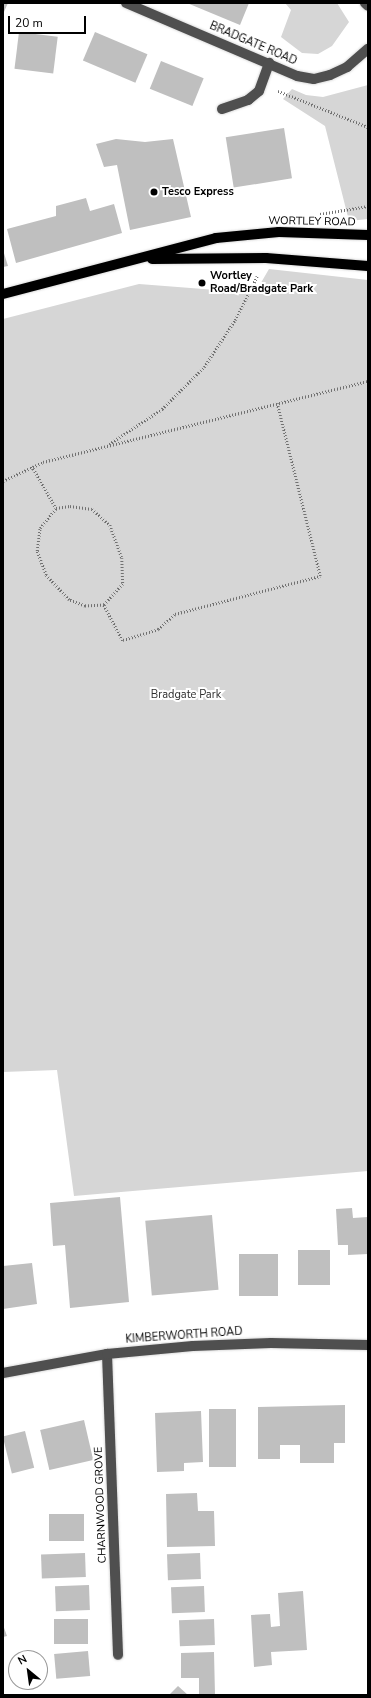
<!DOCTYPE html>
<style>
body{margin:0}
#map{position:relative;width:371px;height:1698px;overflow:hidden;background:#fff;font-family:"Nunito Sans",sans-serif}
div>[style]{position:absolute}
.green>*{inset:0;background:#d6d6d6}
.building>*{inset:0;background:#bfbfbf;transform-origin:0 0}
.path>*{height:2.5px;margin-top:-1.25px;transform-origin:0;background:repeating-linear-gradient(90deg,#717171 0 1px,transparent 0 3px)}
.roads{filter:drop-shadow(0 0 1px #dbdbdb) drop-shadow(0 0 1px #dbdbdb)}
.minor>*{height:10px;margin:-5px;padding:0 5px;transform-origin:5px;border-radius:5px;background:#4f4f4f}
.major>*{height:10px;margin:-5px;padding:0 5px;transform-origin:5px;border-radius:5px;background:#000}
.dots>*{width:11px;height:11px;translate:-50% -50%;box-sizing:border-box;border:2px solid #fff;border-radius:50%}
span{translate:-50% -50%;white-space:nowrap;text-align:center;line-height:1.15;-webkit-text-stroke:4px #fff;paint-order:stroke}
.street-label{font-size:11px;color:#000}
.poi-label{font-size:11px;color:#000;font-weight:700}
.left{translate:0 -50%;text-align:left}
.park-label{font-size:11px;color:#2d2d2d}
.frame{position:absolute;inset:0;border:4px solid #000;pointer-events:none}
.north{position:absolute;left:8px;top:1650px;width:40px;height:40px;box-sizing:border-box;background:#fff;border:1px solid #999;border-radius:50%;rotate:331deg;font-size:11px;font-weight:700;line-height:16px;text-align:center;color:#000}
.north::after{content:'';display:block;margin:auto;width:14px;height:18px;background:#000;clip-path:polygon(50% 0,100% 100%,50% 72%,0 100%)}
.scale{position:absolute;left:8px;top:16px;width:78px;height:18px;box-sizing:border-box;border:2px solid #000;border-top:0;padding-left:5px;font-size:12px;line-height:14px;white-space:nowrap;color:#000;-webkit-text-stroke:3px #fff;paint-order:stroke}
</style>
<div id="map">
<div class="green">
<i style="clip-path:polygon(285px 3px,337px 3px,349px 22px,332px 46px,318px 54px,302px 53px,281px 37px,291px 10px)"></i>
<i style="clip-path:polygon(368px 85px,368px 219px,349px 221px,325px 126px,283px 99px,292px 89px,306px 95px,323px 97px)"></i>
<i style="clip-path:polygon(269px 269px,368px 280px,368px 1171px,74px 1196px,57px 1070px,3px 1072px,3px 319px,139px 284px,255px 293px)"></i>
</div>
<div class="building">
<i style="clip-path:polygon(3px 3px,8px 3px,3px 14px)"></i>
<i style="clip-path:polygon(187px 3px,249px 3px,240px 25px)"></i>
<i style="left:19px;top:32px;width:39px;height:37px;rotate:7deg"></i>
<i style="left:95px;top:32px;width:57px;height:31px;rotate:23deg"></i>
<i style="left:161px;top:61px;width:46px;height:30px;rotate:22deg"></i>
<i style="left:284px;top:128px;width:51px;height:59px;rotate:81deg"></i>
<i style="clip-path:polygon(116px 139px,145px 142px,173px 139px,191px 217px,130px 230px,117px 165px,104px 167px,96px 144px)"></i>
<i style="clip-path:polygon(86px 198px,90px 211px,114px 204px,122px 233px,16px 263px,7px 229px,56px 216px,56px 206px)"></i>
<i style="clip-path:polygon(3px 250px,8px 266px,3px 267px)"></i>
<i style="clip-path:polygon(120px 1197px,129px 1302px,70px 1308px,65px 1245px,53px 1246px,50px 1203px)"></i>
<i style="clip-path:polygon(352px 1208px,353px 1218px,368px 1217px,368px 1254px,348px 1255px,348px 1245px,338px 1245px,336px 1209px)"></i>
<i style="left:212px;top:1215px;width:75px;height:67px;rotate:85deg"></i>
<i style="left:298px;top:1250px;width:32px;height:35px"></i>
<i style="left:239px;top:1254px;width:39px;height:42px"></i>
<i style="clip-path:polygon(32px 1263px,37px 1304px,3px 1309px,3px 1266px)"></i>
<i style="clip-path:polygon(345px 1405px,345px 1443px,334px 1443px,334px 1463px,300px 1463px,300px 1445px,280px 1445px,280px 1459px,258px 1459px,258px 1407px)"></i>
<i style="left:209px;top:1409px;width:27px;height:58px"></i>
<i style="clip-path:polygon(201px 1411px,203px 1462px,184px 1463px,184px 1471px,157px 1472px,155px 1413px)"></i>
<i style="left:84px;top:1420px;width:41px;height:45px;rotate:77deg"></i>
<i style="left:25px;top:1431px;width:38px;height:23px;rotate:76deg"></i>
<i style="clip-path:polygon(197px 1493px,198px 1511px,214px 1511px,215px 1546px,167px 1547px,166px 1494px)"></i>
<i style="left:84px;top:1514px;width:27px;height:35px;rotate:90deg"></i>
<i style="left:85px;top:1553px;width:24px;height:44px;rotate:88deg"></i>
<i style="left:200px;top:1553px;width:26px;height:33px;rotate:88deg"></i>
<i style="left:89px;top:1585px;width:25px;height:34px;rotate:88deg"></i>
<i style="left:204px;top:1586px;width:26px;height:33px;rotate:88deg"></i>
<i style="clip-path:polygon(303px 1591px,307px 1650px,271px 1652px,272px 1665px,254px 1667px,251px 1615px,270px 1614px,271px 1627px,280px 1626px,278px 1593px)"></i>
<i style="left:88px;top:1619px;width:25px;height:34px;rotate:90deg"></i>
<i style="left:214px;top:1619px;width:26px;height:35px;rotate:88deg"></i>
<i style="clip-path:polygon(3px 1625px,7px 1636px,3px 1637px)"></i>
<i style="left:88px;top:1651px;width:25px;height:34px;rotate:85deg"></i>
<i style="clip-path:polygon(214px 1652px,215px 1695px,199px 1695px,199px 1678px,181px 1678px,181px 1653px)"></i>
<i style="clip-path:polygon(178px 1686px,188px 1695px,169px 1695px)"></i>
</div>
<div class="path">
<i style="left:278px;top:91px;width:97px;rotate:21.8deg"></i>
<i style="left:320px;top:214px;width:49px;rotate:-9.5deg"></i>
<i style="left:109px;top:444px;width:64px;rotate:-33.4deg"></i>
<i style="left:162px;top:409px;width:59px;rotate:-45deg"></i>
<i style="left:204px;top:367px;width:56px;rotate:-56.6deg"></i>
<i style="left:235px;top:320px;width:49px;rotate:-63.4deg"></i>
<i style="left:32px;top:466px;width:48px;rotate:60.3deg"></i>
<i style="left:3px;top:481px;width:44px;rotate:-25.4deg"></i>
<i style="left:43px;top:462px;width:335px;rotate:-14deg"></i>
<i style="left:70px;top:506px;width:22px;rotate:8deg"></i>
<i style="left:92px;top:509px;width:24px;rotate:42deg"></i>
<i style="left:110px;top:525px;width:35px;rotate:70deg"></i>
<i style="left:122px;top:558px;width:26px;rotate:88deg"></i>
<i style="left:123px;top:584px;width:28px;rotate:132deg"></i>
<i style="left:104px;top:605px;width:19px;rotate:177deg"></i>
<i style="left:85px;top:606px;width:17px;rotate:-159deg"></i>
<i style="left:69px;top:600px;width:34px;rotate:-133deg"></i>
<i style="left:46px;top:575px;width:26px;rotate:-111deg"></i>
<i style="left:37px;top:551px;width:23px;rotate:-83deg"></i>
<i style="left:40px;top:528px;width:26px;rotate:-51deg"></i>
<i style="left:56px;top:508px;width:14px;rotate:-8deg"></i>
<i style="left:104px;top:605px;width:40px;rotate:62deg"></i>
<i style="left:123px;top:640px;width:37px;rotate:-17deg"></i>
<i style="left:158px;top:629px;width:23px;rotate:-41deg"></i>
<i style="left:175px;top:614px;width:150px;rotate:-14.7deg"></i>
<i style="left:320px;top:576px;width:178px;rotate:-104deg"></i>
</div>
<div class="roads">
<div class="minor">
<i style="left:126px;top:3px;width:186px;rotate:23.1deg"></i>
<i style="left:297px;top:76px;width:17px;rotate:10deg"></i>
<i style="left:314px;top:79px;width:16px;rotate:-14deg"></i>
<i style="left:330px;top:75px;width:19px;rotate:-25deg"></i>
<i style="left:347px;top:67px;width:28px;rotate:-41deg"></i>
<i style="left:365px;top:3px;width:4px;rotate:45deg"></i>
<i style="left:222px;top:109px;width:28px;rotate:-19deg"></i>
<i style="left:248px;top:100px;width:14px;rotate:-39deg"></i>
<i style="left:259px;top:91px;width:30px;rotate:-70deg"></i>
<i style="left:107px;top:1354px;width:301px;rotate:87.9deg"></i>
<i style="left:3px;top:1373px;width:106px;rotate:-10.4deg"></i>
<i style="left:107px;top:1354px;width:86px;rotate:-5.3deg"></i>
<i style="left:193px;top:1346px;width:78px;rotate:-2.2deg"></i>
<i style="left:271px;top:1343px;width:97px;rotate:1.2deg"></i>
</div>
<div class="major">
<i style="left:152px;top:259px;width:114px;rotate:-0.5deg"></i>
<i style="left:266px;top:258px;width:102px;rotate:4.5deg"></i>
<i style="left:3px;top:294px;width:220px;rotate:-14.7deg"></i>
<i style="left:216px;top:238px;width:63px;rotate:-5.4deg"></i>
<i style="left:279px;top:232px;width:89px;rotate:1.9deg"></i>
</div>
</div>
<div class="dots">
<i style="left:154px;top:192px;background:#000"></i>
<i style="left:202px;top:283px;background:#000"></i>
</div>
<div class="street-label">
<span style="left:253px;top:44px;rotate:23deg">BRADGATE ROAD</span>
<span style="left:312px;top:222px;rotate:1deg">WORTLEY ROAD</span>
<span style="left:184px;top:1336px;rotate:-4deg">KIMBERWORTH ROAD</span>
<span style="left:101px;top:1505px;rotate:-92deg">CHARNWOOD GROVE</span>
</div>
<div class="poi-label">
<span class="left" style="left:162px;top:192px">Tesco Express</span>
<span class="left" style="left:210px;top:283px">Wortley<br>Road/Bradgate Park</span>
</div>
<div class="park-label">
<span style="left:186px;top:695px">Bradgate Park</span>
</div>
<div class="frame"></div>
<div class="north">N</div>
<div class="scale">20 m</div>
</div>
